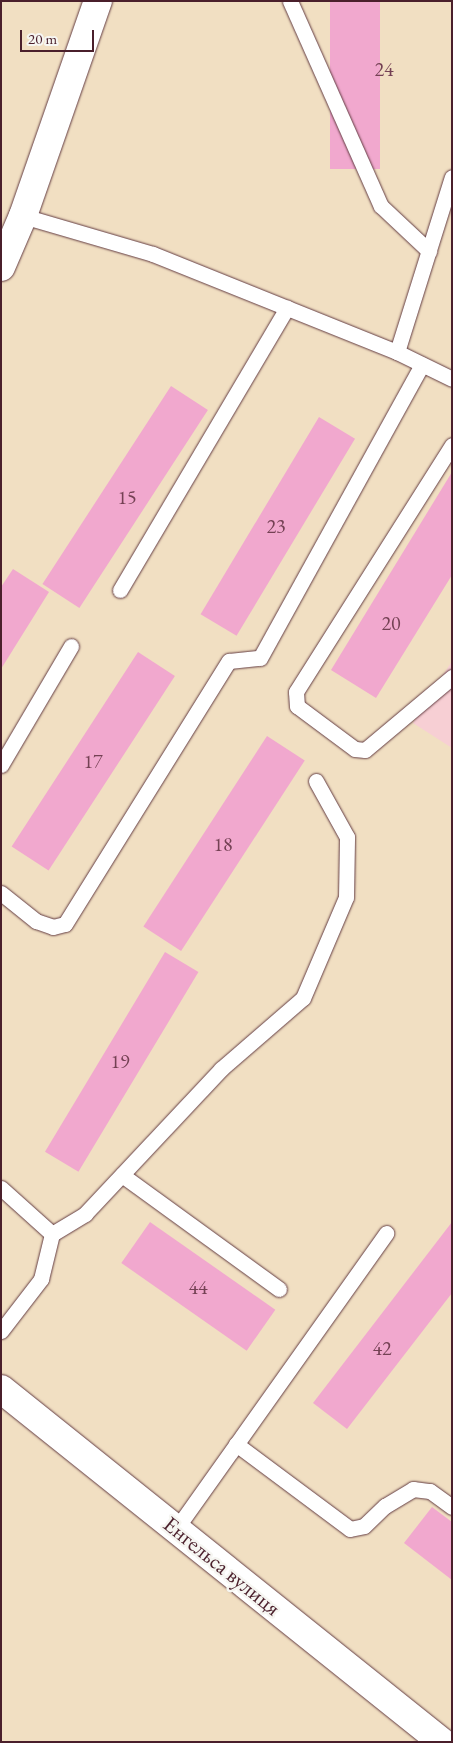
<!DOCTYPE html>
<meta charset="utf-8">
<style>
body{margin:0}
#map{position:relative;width:453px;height:1743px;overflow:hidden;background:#f1dfc2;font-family:"EB Garamond",serif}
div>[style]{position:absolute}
.built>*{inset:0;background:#f7cfd4}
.building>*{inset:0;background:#f1a8ce;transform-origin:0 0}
.roads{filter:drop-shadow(0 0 1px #633c42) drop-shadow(0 0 1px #633c42)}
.lane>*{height:15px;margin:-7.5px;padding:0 7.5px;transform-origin:7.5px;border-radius:7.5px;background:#fff}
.street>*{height:28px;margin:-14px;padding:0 14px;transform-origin:14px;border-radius:14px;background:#fff}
.secondary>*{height:28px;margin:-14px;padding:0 14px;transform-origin:14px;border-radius:14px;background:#fff}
span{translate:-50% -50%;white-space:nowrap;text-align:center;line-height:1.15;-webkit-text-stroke:5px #f6f6f2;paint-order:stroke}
.number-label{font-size:20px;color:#744154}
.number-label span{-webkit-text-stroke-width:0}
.street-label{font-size:22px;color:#4a1f2b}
.frame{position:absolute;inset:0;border:2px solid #4a1f2b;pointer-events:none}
.scale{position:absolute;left:20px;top:30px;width:74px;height:22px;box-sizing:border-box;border:2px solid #4a1f2b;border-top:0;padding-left:6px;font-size:15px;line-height:18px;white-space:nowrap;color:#4a1f2b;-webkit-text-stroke:4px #f6f6f2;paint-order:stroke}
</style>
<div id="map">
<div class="built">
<i style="clip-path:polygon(452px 661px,452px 748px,413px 723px)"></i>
</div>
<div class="building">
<i style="left:330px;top:1px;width:50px;height:168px"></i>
<i style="left:171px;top:386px;width:44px;height:236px;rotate:33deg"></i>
<i style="left:319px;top:417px;width:42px;height:230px;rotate:31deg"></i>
<i style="clip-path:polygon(452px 472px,452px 575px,376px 698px,331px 670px)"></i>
<i style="clip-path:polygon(13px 569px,49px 592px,1px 669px,1px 587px)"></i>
<i style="left:138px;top:652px;width:44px;height:232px;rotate:33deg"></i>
<i style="left:267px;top:736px;width:45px;height:227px;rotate:33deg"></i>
<i style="left:165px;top:952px;width:39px;height:233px;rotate:31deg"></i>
<i style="left:150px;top:1222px;width:153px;height:50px;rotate:35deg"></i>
<i style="clip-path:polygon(452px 1222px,452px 1293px,347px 1429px,313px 1403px)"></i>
<i style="clip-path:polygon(432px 1507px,452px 1522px,452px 1580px,404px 1543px)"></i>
</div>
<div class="roads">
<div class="lane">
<i style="left:290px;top:1px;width:224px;rotate:66.1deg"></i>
<i style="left:381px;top:206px;width:66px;rotate:43.2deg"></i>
<i style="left:23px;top:216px;width:135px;rotate:16.3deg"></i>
<i style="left:153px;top:254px;width:263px;rotate:21.9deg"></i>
<i style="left:397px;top:352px;width:61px;rotate:26.1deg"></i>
<i style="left:397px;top:352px;width:183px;rotate:-72.6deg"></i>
<i style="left:452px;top:445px;width:292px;rotate:122.3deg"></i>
<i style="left:296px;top:692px;width:14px;rotate:86deg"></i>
<i style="left:297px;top:706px;width:72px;rotate:36.6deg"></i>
<i style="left:355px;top:749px;width:10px;rotate:6deg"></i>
<i style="left:365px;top:750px;width:114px;rotate:-40deg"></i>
<i style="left:120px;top:590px;width:328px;rotate:-59.4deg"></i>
<i style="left:1px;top:765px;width:138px;rotate:-59.5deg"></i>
<i style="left:1px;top:893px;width:45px;rotate:38.7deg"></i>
<i style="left:36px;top:921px;width:18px;rotate:19deg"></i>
<i style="left:53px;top:927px;width:12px;rotate:-14deg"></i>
<i style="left:65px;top:924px;width:310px;rotate:-58.1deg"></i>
<i style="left:229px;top:661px;width:31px;rotate:-6deg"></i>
<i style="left:260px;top:658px;width:335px;rotate:-61.1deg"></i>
<i style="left:122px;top:1175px;width:194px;rotate:36deg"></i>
<i style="left:1px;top:1188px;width:69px;rotate:42deg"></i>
<i style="left:1px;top:1331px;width:66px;rotate:-52.4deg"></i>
<i style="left:41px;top:1279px;width:46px;rotate:-76.3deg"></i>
<i style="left:52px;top:1234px;width:39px;rotate:-31deg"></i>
<i style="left:85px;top:1214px;width:199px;rotate:-46.8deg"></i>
<i style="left:221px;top:1069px;width:108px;rotate:-40.9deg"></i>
<i style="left:303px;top:998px;width:110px;rotate:-66.9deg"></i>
<i style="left:346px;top:897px;width:60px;rotate:-89deg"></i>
<i style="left:347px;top:837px;width:64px;rotate:-119deg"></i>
<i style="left:236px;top:1444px;width:142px;rotate:36.7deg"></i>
<i style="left:350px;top:1529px;width:14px;rotate:-12deg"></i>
<i style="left:364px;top:1526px;width:29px;rotate:-44deg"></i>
<i style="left:385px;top:1506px;width:33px;rotate:-31deg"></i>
<i style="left:413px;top:1489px;width:17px;rotate:7deg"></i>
<i style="left:430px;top:1491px;width:27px;rotate:36deg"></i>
<i style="left:176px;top:1529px;width:363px;rotate:-54.6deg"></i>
</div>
<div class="street">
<i style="left:1px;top:267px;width:56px;rotate:-66.7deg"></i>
<i style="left:23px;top:216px;width:228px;rotate:-70.8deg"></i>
</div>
<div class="secondary">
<i style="left:1px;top:1389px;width:565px;rotate:38.68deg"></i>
</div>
</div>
<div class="number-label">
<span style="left:384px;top:69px">24</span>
<span style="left:127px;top:497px">15</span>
<span style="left:276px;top:526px">23</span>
<span style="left:391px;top:623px">20</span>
<span style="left:93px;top:761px">17</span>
<span style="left:223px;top:844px">18</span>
<span style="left:120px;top:1061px">19</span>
<span style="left:198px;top:1287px">44</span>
<span style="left:382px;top:1348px">42</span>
</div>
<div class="street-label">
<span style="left:222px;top:1566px;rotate:39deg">Енгельса вулиця</span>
</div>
<div class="frame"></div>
<div class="scale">20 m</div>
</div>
